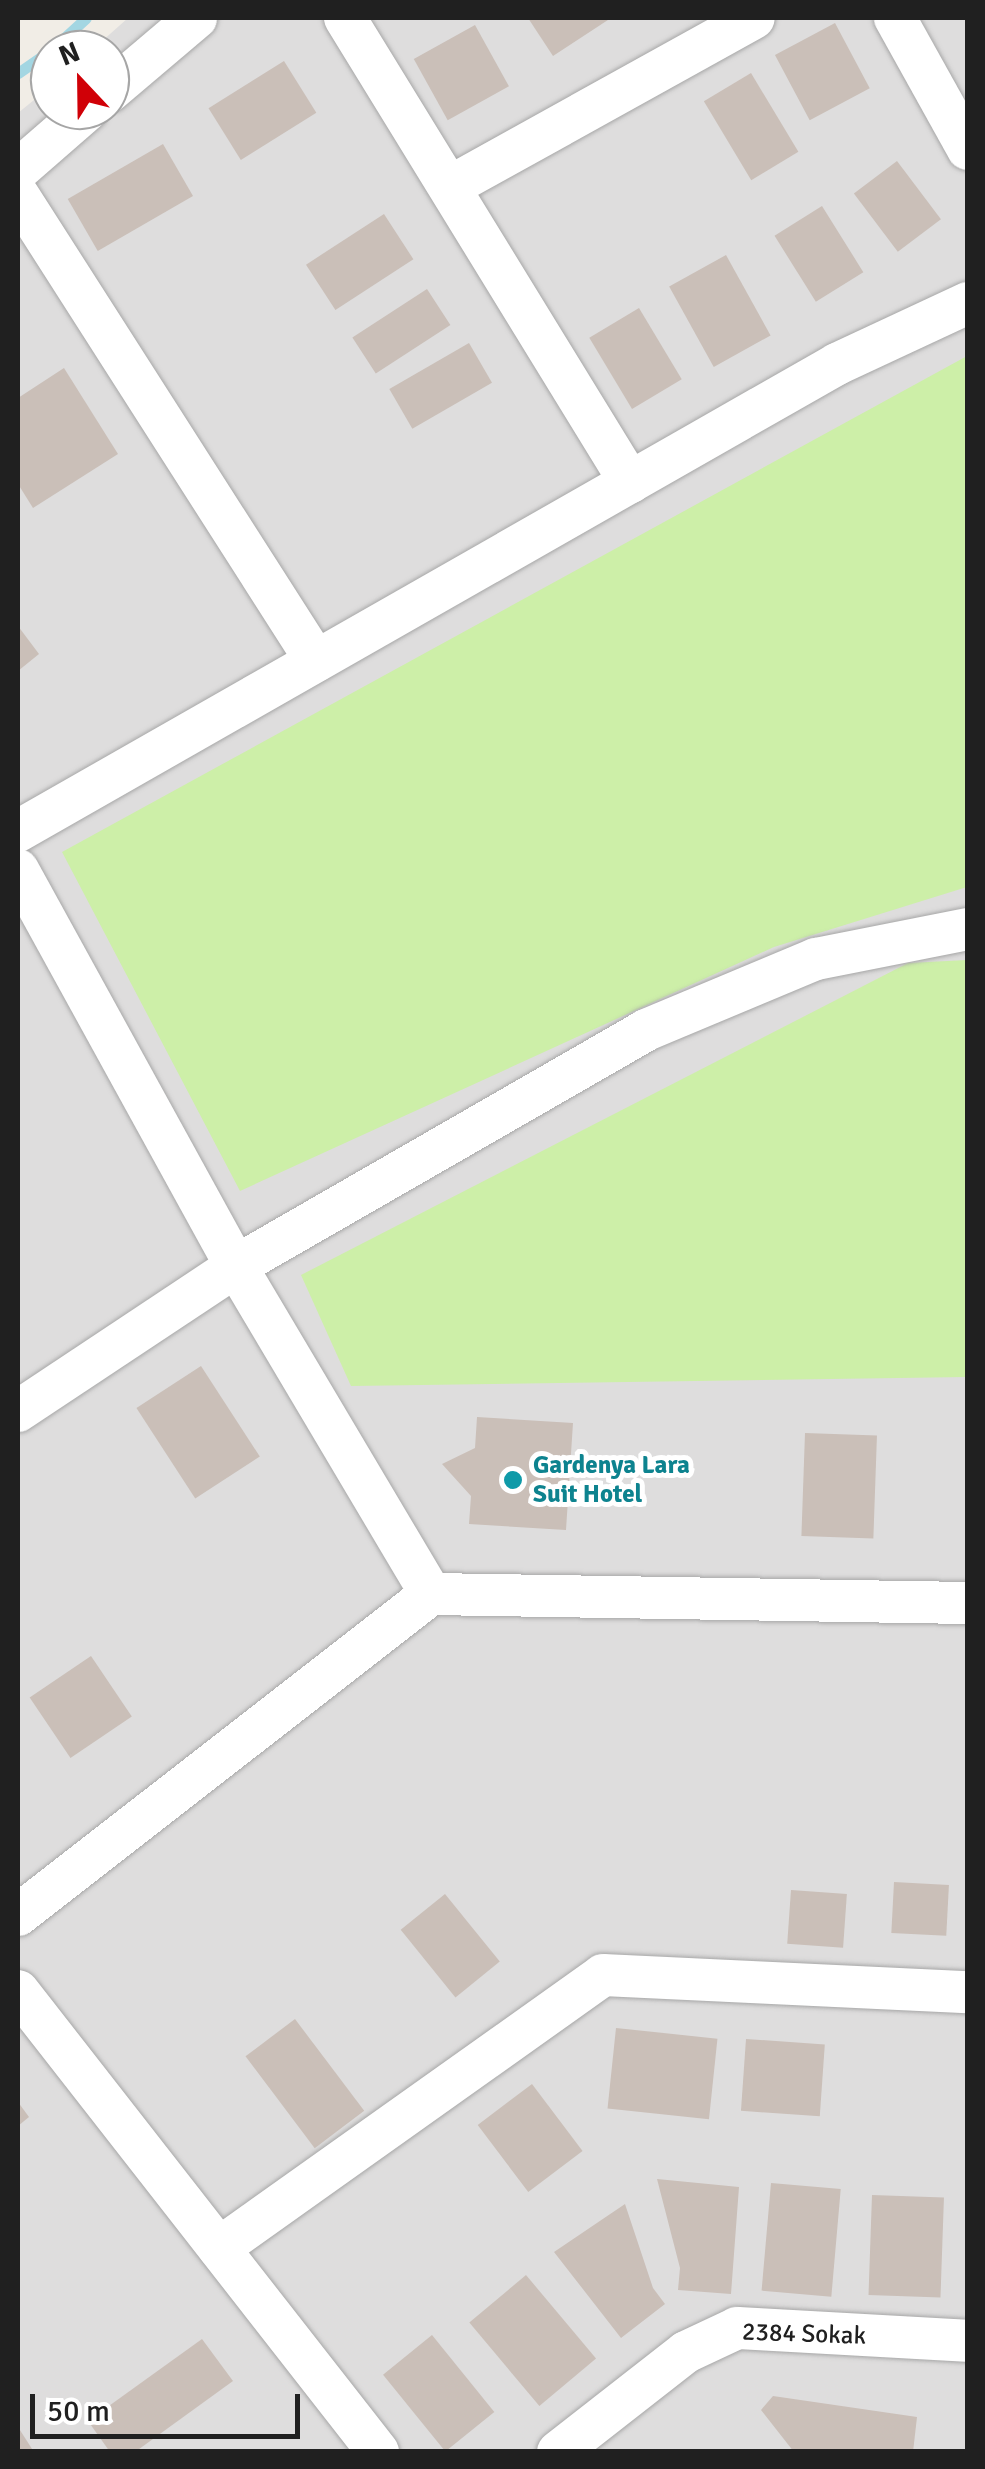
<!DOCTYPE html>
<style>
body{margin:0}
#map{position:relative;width:985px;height:2469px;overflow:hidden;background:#f1ede6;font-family:Signika,sans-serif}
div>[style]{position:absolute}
.residential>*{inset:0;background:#dedddd}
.grass>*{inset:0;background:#cdefa8}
.stream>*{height:11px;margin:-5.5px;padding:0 5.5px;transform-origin:5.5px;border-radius:5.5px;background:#a3d6e2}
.building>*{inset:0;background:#cabfb8;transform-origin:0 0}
.roads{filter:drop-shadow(0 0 2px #a7a7a7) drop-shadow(0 0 2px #a7a7a7)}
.minor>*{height:42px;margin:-21px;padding:0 21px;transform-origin:21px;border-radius:21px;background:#fff}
.dots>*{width:28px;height:28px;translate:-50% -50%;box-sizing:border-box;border:5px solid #fff;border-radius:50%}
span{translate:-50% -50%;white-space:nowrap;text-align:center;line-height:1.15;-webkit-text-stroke:10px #fff;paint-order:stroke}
.culture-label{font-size:25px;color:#0d838f;font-weight:700}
.left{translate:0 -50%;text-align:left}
.street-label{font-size:25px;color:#202020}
.frame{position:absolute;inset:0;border:20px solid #202020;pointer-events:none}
.north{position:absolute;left:30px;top:30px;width:100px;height:100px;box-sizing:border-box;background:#fff;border:2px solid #a6a6a6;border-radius:50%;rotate:338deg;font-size:28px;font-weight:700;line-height:40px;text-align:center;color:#202020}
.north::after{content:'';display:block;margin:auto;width:35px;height:45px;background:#d00007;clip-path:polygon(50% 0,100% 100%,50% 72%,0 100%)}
.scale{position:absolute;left:30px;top:2394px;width:270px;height:45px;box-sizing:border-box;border:5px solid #202020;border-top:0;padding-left:12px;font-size:30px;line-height:35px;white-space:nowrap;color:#202020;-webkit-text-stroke:8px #fff;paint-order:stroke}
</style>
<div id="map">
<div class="residential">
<i style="clip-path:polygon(128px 18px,967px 18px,967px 2451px,18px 2452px,18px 113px,50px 87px,50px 110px,110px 110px,110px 50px,92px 50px)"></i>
</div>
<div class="grass">
<i style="clip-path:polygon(967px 356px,967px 887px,774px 947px,240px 1191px,62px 852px)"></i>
<i style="clip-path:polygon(967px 960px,967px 1377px,351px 1386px,301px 1275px,908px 963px)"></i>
</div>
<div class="stream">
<i style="left:51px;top:50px;width:47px;rotate:-42.4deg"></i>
<i style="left:18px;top:73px;width:39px;rotate:-35deg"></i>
</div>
<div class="building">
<i style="clip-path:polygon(528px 18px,611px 18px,553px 56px)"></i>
<i style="left:835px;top:23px;width:74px;height:68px;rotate:62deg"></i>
<i style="left:475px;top:25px;width:70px;height:70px;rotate:61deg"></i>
<i style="left:284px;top:61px;width:61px;height:89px;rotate:58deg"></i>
<i style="left:751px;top:73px;width:92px;height:55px;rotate:59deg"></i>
<i style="left:163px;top:144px;width:60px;height:110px;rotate:60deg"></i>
<i style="left:897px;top:161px;width:73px;height:54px;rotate:53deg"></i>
<i style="left:822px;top:206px;width:78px;height:56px;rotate:58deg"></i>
<i style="left:384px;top:214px;width:54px;height:93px;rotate:57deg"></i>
<i style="left:726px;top:255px;width:92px;height:65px;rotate:61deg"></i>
<i style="left:427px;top:289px;width:43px;height:89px;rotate:57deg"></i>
<i style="left:639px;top:308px;width:83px;height:58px;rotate:59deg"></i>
<i style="left:469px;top:343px;width:46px;height:92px;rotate:60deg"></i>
<i style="clip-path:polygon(64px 368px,118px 454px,33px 508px,18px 484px,18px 398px)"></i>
<i style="clip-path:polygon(18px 626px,39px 654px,18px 671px)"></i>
<i style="left:201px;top:1366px;width:108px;height:77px;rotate:57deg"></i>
<i style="clip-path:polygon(477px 1417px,573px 1423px,566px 1530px,469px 1524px,471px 1496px,442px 1464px,475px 1448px)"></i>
<i style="left:805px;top:1433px;width:72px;height:103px;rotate:2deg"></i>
<i style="left:91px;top:1656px;width:73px;height:74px;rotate:56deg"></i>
<i style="left:894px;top:1882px;width:55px;height:51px;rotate:3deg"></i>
<i style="left:791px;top:1890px;width:56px;height:54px;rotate:4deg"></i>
<i style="left:445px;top:1894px;width:87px;height:57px;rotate:51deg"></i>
<i style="left:295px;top:2019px;width:115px;height:62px;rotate:53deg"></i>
<i style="left:616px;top:2028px;width:102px;height:81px;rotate:6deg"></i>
<i style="left:746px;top:2039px;width:79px;height:72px;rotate:4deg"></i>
<i style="left:532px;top:2084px;width:84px;height:68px;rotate:53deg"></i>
<i style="clip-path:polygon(18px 2102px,29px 2117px,18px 2126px)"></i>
<i style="clip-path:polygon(657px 2179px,739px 2187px,731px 2294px,678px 2290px,680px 2268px)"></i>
<i style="left:771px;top:2183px;width:70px;height:108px;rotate:5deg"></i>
<i style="left:872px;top:2195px;width:72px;height:100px;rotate:2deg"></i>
<i style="clip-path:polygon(625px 2204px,653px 2288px,665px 2304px,621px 2338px,554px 2252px)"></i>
<i style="left:526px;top:2275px;width:109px;height:74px;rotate:50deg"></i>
<i style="left:432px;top:2335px;width:99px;height:63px;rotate:51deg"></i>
<i style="clip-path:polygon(202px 2339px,233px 2381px,135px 2452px,110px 2452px,88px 2421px)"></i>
<i style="clip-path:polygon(773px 2396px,917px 2417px,913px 2452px,794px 2452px,761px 2410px)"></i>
<i style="clip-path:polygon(18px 2427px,34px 2452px,18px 2452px)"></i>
</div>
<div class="roads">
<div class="minor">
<i style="left:345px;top:18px;width:545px;rotate:58.44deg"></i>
<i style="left:895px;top:18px;width:150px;rotate:60.9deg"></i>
<i style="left:110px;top:91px;width:113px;rotate:-40.3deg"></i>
<i style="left:18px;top:170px;width:91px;rotate:-41deg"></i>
<i style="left:451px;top:186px;width:346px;rotate:-29deg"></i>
<i style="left:18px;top:195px;width:553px;rotate:57.4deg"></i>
<i style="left:18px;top:831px;width:943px;rotate:-29.69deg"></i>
<i style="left:837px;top:364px;width:145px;rotate:-25deg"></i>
<i style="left:18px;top:870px;width:452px;rotate:61.2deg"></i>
<i style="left:236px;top:1266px;width:382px;rotate:59.3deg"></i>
<i style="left:18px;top:1411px;width:262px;rotate:-33.6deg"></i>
<i style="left:236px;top:1266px;width:473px;rotate:-29.9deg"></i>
<i style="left:646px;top:1030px;width:184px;rotate:-22.7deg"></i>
<i style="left:816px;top:959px;width:155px;rotate:-11.2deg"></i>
<i style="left:18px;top:1915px;width:523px;rotate:-37.86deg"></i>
<i style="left:431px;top:1594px;width:537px;rotate:0.96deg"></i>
<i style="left:18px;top:1991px;width:585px;rotate:52.01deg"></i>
<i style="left:219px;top:2248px;width:471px;rotate:-35.4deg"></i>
<i style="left:603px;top:1975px;width:365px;rotate:2.7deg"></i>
<i style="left:558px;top:2452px;width:162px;rotate:-38deg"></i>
<i style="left:686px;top:2352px;width:56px;rotate:-25.2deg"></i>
<i style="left:737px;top:2328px;width:231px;rotate:3.2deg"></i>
</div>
</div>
<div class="dots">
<i style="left:513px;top:1480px;background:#0f9aa8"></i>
</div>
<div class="culture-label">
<span class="left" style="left:533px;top:1480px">Gardenya Lara<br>Suit Hotel</span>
</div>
<div class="street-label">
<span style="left:804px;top:2334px;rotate:2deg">2384 Sokak</span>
</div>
<div class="frame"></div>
<div class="north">N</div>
<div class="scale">50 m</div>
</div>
